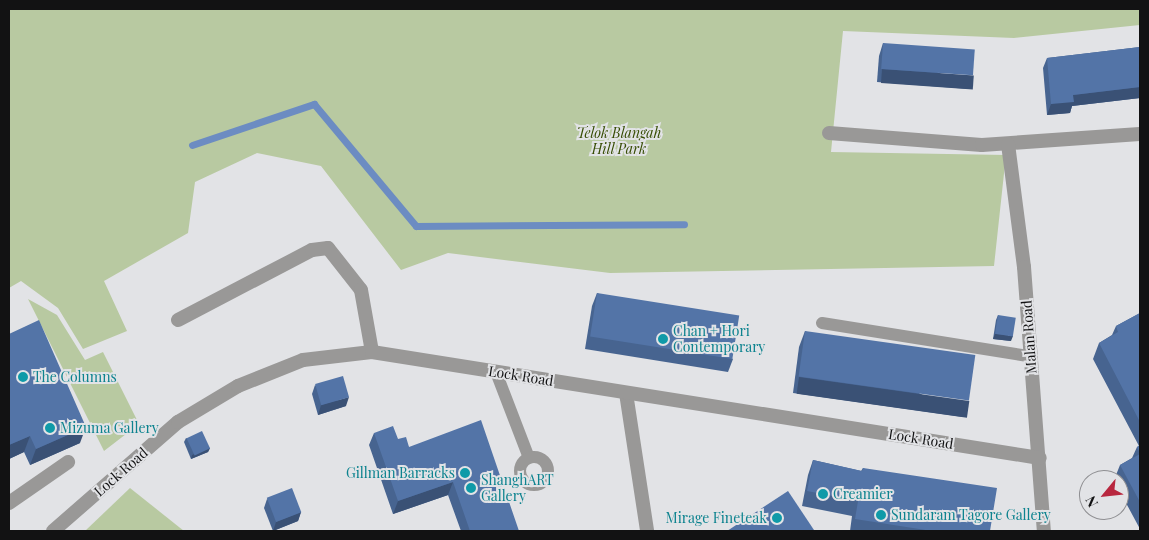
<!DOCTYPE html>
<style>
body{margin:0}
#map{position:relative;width:1149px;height:540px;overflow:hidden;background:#e2e3e6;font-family:"Playfair Display",serif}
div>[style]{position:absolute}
.green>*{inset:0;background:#b8c9a1}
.stream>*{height:7px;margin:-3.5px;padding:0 3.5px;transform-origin:3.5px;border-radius:3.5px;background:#6c8cc2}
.service>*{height:12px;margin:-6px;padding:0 6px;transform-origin:6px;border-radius:6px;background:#999897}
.service>.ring{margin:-6px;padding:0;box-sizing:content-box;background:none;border:12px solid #999897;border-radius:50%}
.minor>*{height:14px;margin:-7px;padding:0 7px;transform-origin:7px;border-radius:7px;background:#999897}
.wall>*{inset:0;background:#476490}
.shaded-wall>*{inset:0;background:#3a5175;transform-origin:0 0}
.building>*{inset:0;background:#5374a7;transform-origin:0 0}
.dots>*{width:14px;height:14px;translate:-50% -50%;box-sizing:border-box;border:2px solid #e2e3e6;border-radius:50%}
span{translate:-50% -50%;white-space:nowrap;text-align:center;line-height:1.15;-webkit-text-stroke:4px #e2e3e6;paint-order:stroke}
.park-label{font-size:14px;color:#374d04;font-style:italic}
.culture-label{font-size:14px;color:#0d838f}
.left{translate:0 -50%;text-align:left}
.right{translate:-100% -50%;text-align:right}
.street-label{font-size:14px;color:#121213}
.frame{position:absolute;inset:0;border:10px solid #121213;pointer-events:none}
.north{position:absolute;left:1079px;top:470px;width:50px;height:50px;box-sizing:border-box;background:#e2e3e6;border:1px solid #8f8f92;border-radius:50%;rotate:242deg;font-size:14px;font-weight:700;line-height:20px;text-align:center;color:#121213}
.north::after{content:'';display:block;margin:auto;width:18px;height:22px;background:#b8273f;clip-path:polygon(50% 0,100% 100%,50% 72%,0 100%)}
</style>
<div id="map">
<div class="green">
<i style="clip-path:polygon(9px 9px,1140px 9px,1140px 25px,1014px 38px,843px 31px,831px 152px,1006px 155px,994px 266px,610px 273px,448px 253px,401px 270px,321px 166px,257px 153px,195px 182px,188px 233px,104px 281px,127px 331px,83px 349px,58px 308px,21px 281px,9px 288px)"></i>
<i style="clip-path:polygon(28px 299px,57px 315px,85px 360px,103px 352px,139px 424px,104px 451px)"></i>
<i style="clip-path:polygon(130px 488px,184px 531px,85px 531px)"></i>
</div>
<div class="stream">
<i style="left:192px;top:145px;width:129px;rotate:-18.6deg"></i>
<i style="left:314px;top:104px;width:159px;rotate:50.1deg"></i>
<i style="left:416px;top:226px;width:268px;rotate:-0.4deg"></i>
</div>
<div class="service">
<i style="left:822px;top:323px;width:210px;rotate:9.1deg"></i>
<i style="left:496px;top:372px;width:92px;rotate:69deg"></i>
<i class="ring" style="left:520px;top:457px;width:16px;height:16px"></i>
</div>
<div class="minor">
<i style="left:829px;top:133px;width:153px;rotate:4.5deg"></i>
<i style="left:982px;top:145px;width:158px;rotate:-4deg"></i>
<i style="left:1008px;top:144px;width:124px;rotate:82.6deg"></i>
<i style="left:1024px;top:267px;width:265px;rotate:85.7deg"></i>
<i style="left:178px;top:320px;width:151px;rotate:-27.6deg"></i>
<i style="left:312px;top:250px;width:16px;rotate:-7deg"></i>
<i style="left:328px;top:248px;width:53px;rotate:51.8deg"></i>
<i style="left:361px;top:290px;width:63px;rotate:79.9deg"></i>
<i style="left:626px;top:393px;width:140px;rotate:81.3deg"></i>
<i style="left:9px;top:503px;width:72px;rotate:-34.8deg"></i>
<i style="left:53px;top:531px;width:166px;rotate:-41.1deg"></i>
<i style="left:178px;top:422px;width:70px;rotate:-31deg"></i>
<i style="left:238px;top:386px;width:70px;rotate:-21.8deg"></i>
<i style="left:303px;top:360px;width:69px;rotate:-6.6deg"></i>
<i style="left:372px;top:352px;width:676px;rotate:9.02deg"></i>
</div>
<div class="wall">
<i style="clip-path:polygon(883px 43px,969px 89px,877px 82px,879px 56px)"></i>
<i style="clip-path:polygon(1140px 47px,1140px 98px,1072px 106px,1070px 113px,1047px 115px,1043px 68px,1047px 58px)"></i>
<i style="clip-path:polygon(597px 293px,733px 359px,728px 372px,585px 349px,592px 306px)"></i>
<i style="clip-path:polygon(1140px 313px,1140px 529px,1119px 490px,1119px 480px,1114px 480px,1120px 465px,1132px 458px,1137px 447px,1139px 446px,1093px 359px,1099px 343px,1112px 335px,1116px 326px)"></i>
<i style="clip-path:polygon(998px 315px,1011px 341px,993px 339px,996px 320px)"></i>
<i style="clip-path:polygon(805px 331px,963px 417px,793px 393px,799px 347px)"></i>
<i style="clip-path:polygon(9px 334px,80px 443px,30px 465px,24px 452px,9px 459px)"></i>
<i style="clip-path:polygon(315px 385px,346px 406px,318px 415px,312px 394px)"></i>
<i style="clip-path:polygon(374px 433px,398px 439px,409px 447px,519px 531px,461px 531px,448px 495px,393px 514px,369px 445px)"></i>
<i style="clip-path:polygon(186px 438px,210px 448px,208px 452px,191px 459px,184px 442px)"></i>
<i style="clip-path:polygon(813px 460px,861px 471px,863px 468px,990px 531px,850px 531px,852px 516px,802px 506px,808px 475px)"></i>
<i style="clip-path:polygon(267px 499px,301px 512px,298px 521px,273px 531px,264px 508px)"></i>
</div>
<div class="shaded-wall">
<i style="left:882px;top:69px;width:92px;height:14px;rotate:4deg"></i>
<i style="clip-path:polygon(1140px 87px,1140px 98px,1072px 106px,1070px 113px,1047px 115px,1051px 104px,1073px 95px)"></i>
<i style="clip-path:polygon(995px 334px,1013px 336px,1011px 341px,993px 339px)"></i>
<i style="left:799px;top:377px;width:172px;height:17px;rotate:8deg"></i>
<i style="clip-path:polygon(349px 397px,346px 406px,318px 415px,321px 405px)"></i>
<i style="clip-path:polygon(86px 427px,80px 443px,30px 465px,36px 449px)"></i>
<i style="clip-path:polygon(30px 436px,24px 452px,9px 459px,9px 445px)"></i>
<i style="clip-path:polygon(210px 448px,208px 452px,191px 459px,192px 455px)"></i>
<i style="clip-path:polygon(453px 482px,448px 495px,393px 514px,398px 501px)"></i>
<i style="clip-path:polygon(301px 512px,298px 521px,273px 531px,276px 522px)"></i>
</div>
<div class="building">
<i style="left:883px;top:43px;width:92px;height:26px;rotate:4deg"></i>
<i style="clip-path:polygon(1140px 47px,1140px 87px,1073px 95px,1074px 102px,1051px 104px,1047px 58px)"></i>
<i style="left:597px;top:293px;width:144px;height:44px;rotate:9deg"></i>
<i style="clip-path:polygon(1140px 313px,1140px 422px,1099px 343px,1118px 332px,1116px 326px)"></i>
<i style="left:998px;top:315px;width:18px;height:19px;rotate:9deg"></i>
<i style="clip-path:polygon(39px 320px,86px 427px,36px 449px,30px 436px,9px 445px,9px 334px)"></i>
<i style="left:805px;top:331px;width:172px;height:46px;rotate:8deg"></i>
<i style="left:343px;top:376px;width:22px;height:29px;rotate:74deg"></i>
<i style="clip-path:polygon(481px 420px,519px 531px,470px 531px,453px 482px,398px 501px,374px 433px,393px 426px,398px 439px,406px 437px,409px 447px)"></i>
<i style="left:202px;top:431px;width:19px;height:17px;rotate:65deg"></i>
<i style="clip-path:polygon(1140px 445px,1140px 453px,1137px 447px)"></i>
<i style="clip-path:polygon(1140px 454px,1140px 502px,1120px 465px)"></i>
<i style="clip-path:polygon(813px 460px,862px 471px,863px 468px,997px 488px,990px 531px,932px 531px,855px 519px,858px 501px,807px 491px)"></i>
<i style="left:292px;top:488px;width:26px;height:27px;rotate:69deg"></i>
<i style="clip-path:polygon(788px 491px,814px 530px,812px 531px,727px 531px)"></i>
</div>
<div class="dots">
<i style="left:663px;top:339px;background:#0f9aa8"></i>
<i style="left:23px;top:377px;background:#0f9aa8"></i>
<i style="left:50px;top:428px;background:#0f9aa8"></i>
<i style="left:465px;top:473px;background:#0f9aa8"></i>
<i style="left:471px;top:488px;background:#0f9aa8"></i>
<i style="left:823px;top:494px;background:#0f9aa8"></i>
<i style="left:881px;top:515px;background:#0f9aa8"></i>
<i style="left:777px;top:518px;background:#0f9aa8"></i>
</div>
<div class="park-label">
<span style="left:619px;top:141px">Telok Blangah<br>Hill Park</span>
</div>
<div class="culture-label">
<span class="left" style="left:673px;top:339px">Chan + Hori<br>Contemporary</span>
<span class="left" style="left:33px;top:377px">The Columns</span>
<span class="left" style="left:60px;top:428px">Mizuma Gallery</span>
<span class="right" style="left:455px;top:473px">Gillman Barracks</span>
<span class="left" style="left:481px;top:488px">ShanghART<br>Gallery</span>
<span class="left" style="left:833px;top:494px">Creamier</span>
<span class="left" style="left:891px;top:515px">Sundaram Tagore Gallery</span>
<span class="right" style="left:767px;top:518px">Mirage Fineteak</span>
</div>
<div class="street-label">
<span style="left:1029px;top:337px;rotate:-94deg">Malan Road</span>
<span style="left:521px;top:376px;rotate:9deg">Lock Road</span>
<span style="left:921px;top:439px;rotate:9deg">Lock Road</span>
<span style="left:121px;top:472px;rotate:-41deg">Lock Road</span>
</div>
<div class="frame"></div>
<div class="north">N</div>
</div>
